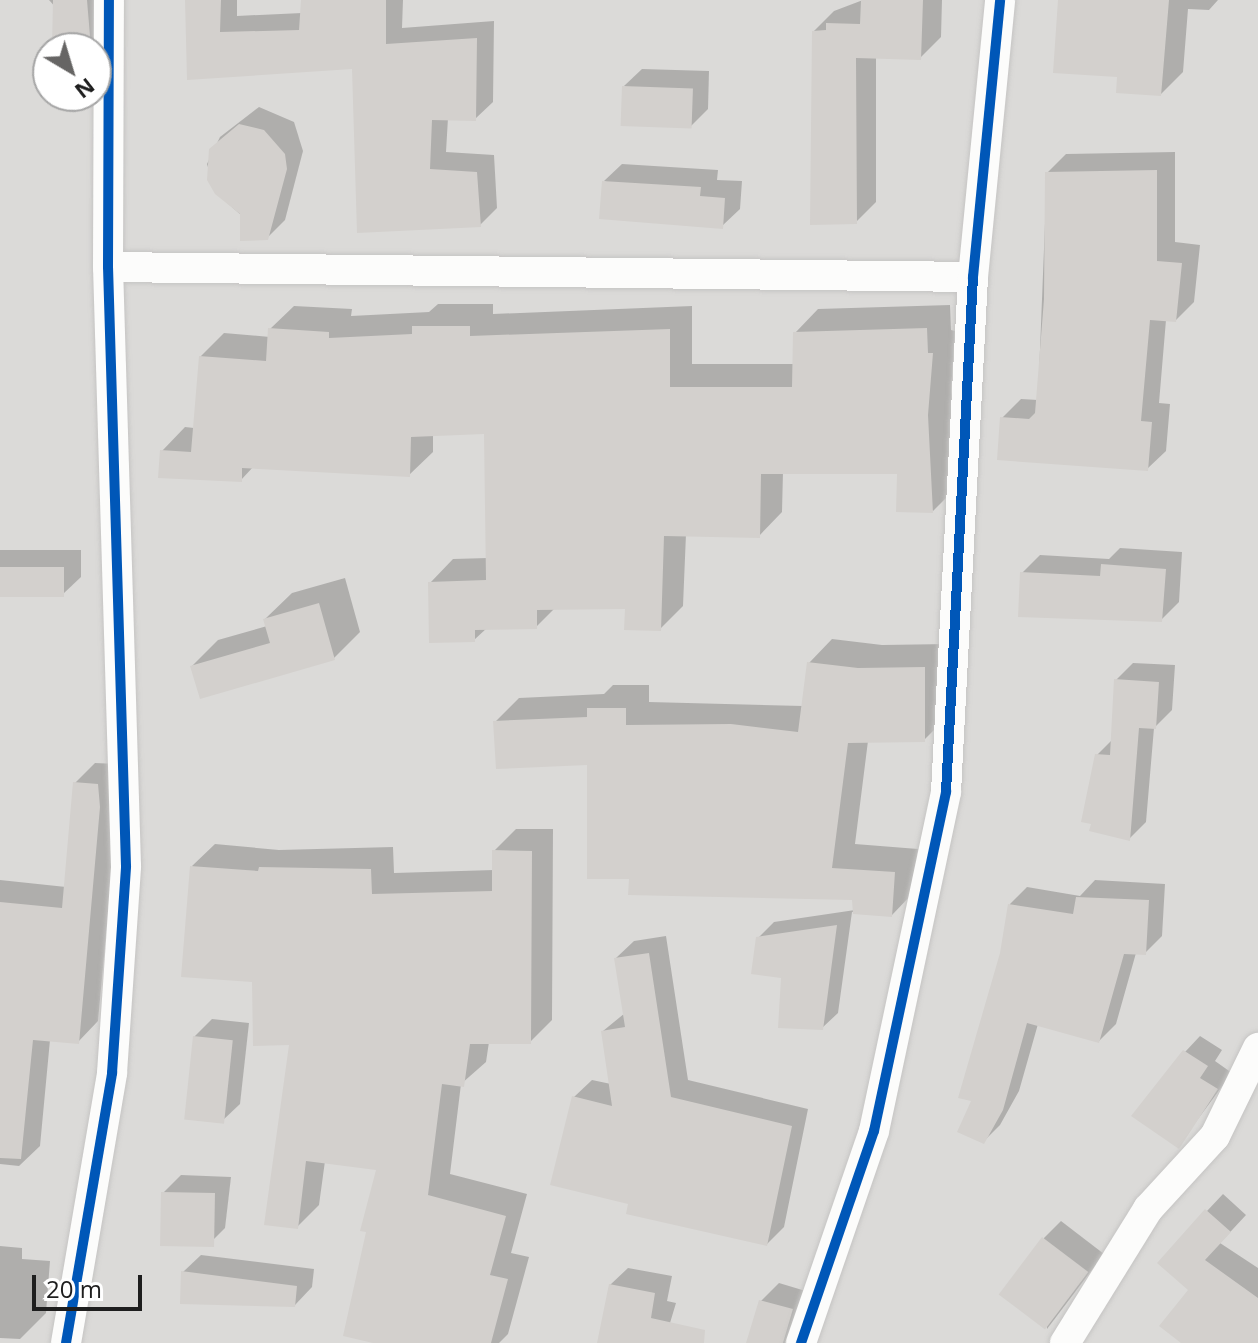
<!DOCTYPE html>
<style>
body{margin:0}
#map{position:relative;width:1258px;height:1343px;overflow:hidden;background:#eceae7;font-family:"Open Sans",sans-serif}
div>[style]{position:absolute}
.residential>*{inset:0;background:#dbdad8}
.shadow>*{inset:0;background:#0003}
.building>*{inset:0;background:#d3d0cd;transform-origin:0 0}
.roads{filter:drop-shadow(0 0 2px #c5c4c3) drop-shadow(0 0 2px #c5c4c3)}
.minor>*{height:30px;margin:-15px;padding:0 15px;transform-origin:15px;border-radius:15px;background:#fcfcfb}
.cycleway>*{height:10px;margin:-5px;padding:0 5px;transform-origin:5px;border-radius:5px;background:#0057b8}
span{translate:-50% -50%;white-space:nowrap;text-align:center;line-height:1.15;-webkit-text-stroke:6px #fff;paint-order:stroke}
.north{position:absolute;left:32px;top:32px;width:80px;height:80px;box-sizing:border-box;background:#fff;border:2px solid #a5a5a5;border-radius:50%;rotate:142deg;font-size:22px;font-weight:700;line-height:32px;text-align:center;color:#1e1e1e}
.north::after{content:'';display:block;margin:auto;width:28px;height:36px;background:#666564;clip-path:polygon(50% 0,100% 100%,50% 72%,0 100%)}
.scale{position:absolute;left:32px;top:1275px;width:110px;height:36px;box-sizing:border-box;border:4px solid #1e1e1e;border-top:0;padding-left:10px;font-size:24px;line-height:28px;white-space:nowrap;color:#1e1e1e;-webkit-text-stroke:6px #fff;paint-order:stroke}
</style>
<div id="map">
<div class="residential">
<i style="clip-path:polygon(evenodd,0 0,1258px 0,1258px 1343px,0 1343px,0 0,48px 48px,96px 48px,96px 96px,48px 96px,48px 48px)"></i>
</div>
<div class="shadow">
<i style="clip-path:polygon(49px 0,97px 0,98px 38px,90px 46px)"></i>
<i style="clip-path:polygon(188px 0,237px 0,237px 16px,302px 13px,303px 0,403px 0,402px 28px,494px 21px,493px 102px,475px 119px,448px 118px,446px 152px,494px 155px,497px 208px,480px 225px,359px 231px,354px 67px,189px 78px)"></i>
<i style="clip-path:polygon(863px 0,942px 0,941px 37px,920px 58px,876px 57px,876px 202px,856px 222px,814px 31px,834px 11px)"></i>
<i style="clip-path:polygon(1059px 0,1218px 0,1209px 10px,1188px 9px,1183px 72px,1161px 94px,1119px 75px)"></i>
<i style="clip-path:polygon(642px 69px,709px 71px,708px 109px,690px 127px,624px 86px)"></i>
<i style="clip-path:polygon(259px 107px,294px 122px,303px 151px,285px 220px,267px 238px,216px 193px,207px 164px,220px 137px)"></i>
<i style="clip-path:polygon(1175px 152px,1175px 242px,1200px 245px,1194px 302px,1176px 320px,1166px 320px,1159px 403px,1170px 404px,1166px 451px,1147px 469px,1002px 418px,1021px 399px,1038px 400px,1047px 173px,1066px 154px)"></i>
<i style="clip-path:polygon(622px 164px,718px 170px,717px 180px,742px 181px,740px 209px,722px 226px,604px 181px)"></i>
<i style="clip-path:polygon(438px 304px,493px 304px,493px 314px,692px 306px,692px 364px,794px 364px,795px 333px,818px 309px,950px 305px,951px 330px,955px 331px,951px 391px,956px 488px,933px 511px,899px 472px,783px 472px,782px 512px,759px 536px,686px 534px,683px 606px,660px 629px,627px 607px,556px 607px,536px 627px,487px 628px,474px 640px,430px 583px,453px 559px,488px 558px,486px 432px,433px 434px,433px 452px,409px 475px,254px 466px,241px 480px,162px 451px,185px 427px,194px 428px,200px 357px,224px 333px,270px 337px,270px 329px,294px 306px,352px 309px,351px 316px,429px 312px)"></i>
<i style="clip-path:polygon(1120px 548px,1182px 552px,1179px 602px,1161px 620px,1022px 573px,1040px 555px,1109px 559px)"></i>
<i style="clip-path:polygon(0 550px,81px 550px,81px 577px,63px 594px,0 595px)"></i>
<i style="clip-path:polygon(345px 578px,360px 632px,334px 658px,192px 666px,218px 640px,267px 626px,265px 619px,292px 593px)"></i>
<i style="clip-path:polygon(832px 639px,882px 645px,948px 644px,948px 716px,924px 740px,868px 741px,855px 844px,918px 849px,915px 891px,892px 915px,852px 912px,838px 1013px,822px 1028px,758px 938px,774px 922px,855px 910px,854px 898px,631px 877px,589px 763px,495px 722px,519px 698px,604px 694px,613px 685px,649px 685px,649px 702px,803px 706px,809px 663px)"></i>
<i style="clip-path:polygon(1133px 663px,1175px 665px,1172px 710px,1154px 728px,1146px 822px,1129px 839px,1097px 755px,1113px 739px,1116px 680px)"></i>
<i style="clip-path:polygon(95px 763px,118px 764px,120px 785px,98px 1021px,78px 1042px,50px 1040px,40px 1146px,19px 1166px,0 1164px,0 880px,66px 887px,75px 783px)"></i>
<i style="clip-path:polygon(516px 829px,553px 829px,552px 1020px,530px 1042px,489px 1042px,486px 1062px,461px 1084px,450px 1174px,527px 1194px,511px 1253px,529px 1257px,508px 1334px,499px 1343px,382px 1343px,379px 1168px,325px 1161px,319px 1205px,297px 1227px,291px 1043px,192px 866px,215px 844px,279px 850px,393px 847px,394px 873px,494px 870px,494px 851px)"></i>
<i style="clip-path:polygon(1095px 880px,1165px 884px,1162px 936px,1145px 953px,1136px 953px,1116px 1024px,1099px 1041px,1038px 1024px,1019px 1091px,1000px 1125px,983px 1142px,974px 1100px,1010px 904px,1027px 887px,1080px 896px)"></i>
<i style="clip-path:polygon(666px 936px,688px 1080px,808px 1109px,784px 1227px,767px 1244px,631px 1202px,574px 1097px,592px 1080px,611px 1084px,603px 1031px,625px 1013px,616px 958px,634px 941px)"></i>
<i style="clip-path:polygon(212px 1019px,249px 1023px,240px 1104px,222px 1121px,194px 1037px)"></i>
<i style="clip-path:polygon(1200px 1036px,1222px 1050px,1215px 1061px,1232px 1073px,1178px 1146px,1185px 1052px)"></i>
<i style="clip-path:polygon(181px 1175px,231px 1177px,225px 1228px,207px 1246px,163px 1193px)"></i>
<i style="clip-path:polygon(1223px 1194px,1246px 1215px,1220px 1243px,1258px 1268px,1258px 1343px,1184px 1343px,1207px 1211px)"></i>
<i style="clip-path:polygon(1061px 1221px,1104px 1254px,1047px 1329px,1044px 1238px)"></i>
<i style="clip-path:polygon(0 1246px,22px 1248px,22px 1259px,50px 1261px,46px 1313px,20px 1339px,0 1338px)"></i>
<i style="clip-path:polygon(201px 1255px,314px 1269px,312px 1287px,295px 1305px,183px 1272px)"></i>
<i style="clip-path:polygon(628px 1268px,672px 1276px,667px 1301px,676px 1303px,664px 1343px,599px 1343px,610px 1285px)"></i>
<i style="clip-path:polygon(779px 1283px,809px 1292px,791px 1343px,748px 1343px,761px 1301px)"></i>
</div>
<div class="building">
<i style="clip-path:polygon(53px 0,87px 0,91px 48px,52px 47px)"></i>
<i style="clip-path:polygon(185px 0,221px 0,220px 32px,299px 30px,301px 0,386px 0,386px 44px,477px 38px,476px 121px,432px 120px,430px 169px,477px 172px,481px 227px,357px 233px,352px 69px,187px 80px)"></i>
<i style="clip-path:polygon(861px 0,923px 0,921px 60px,856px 58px,857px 224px,810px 225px,812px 31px,826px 30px,826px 23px,860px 24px)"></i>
<i style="clip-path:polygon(1058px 0,1169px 0,1161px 96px,1116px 93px,1117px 77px,1053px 73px)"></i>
<i style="left:622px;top:86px;width:71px;height:40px;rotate:2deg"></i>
<i style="clip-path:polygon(239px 124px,264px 130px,285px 154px,287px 169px,268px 240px,240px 241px,240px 214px,215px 194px,207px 180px,209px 149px)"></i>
<i style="clip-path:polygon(1157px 170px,1157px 261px,1182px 263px,1176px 322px,1150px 320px,1141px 421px,1152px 422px,1148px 471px,997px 460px,1000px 417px,1029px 419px,1035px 413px,1044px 299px,1045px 172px)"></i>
<i style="clip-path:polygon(602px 181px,701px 187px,700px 196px,725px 198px,723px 229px,599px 219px)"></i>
<i style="clip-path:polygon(412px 326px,470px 326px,470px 336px,670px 329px,670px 387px,792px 387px,793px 332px,927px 328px,928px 353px,933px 353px,928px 415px,933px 513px,896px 512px,897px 474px,761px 474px,760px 538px,664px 536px,661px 631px,624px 630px,625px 609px,537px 610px,537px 629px,475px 630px,475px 642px,429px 643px,428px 582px,486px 580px,484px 434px,411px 437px,410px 477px,242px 468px,242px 482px,158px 478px,160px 450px,191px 452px,199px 356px,266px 361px,268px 328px,329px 332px,329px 338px,412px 334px)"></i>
<i style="clip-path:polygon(1101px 564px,1166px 569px,1162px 622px,1018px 617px,1020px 572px,1100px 576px)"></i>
<i style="left:0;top:567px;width:64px;height:30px"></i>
<i style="clip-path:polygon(319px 603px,335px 660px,200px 699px,190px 666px,270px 643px,263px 619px)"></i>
<i style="clip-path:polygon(807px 662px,858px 668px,925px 667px,925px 742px,848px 743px,832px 868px,895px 872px,892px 917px,853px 914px,852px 900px,628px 895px,629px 879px,587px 879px,587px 765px,496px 769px,493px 721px,587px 717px,587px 708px,626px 708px,626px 725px,731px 724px,798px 732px)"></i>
<i style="clip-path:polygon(1114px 679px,1159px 682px,1156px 729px,1139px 728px,1130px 841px,1089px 831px,1091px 824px,1081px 822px,1095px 754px,1110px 755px)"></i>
<i style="clip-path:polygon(73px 782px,98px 784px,100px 807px,79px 1044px,33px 1040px,21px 1159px,0 1158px,0 902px,62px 908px)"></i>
<i style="clip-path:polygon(492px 850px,532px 851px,531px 1044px,470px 1044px,464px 1087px,442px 1084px,428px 1195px,506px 1216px,490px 1275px,508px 1279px,491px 1343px,373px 1343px,343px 1336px,366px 1232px,360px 1231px,376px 1170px,306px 1161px,298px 1229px,264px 1225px,289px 1045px,253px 1046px,252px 982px,181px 977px,190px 866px,258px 871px,259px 867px,371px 869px,372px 894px,492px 891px)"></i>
<i style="clip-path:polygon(1076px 897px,1149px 900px,1146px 955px,1124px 954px,1099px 1043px,1027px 1023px,1003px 1110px,984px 1144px,957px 1132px,971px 1101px,958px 1098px,1000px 953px,1008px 904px,1073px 914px)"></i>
<i style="clip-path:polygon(837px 925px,823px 1030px,778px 1028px,781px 978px,751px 974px,756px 937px)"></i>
<i style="clip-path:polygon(649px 953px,671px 1097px,792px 1126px,767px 1246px,626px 1214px,628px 1204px,550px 1185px,572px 1096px,612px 1106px,601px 1031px,625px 1027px,614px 958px)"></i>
<i style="left:193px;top:1036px;width:40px;height:84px;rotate:6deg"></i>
<i style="clip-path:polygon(1183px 1050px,1208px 1066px,1200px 1078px,1218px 1089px,1179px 1149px,1131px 1116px)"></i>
<i style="left:161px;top:1192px;width:54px;height:54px;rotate:1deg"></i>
<i style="clip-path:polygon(1205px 1209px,1231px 1232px,1205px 1260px,1258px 1298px,1258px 1343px,1181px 1343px,1159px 1326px,1188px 1290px,1157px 1263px)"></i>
<i style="left:1042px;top:1237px;width:58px;height:72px;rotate:37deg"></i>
<i style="clip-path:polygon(181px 1271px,297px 1286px,295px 1307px,180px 1304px)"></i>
<i style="clip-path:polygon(609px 1284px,655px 1293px,651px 1318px,705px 1330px,704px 1343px,597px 1343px)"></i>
<i style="clip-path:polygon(759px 1300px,793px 1309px,783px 1343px,746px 1343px)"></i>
</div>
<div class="roads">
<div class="minor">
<i style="left:108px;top:267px;width:865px;rotate:0.66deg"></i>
<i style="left:66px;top:1343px;width:274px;rotate:-80.3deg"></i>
<i style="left:112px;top:1073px;width:207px;rotate:-86.1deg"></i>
<i style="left:126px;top:866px;width:599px;rotate:-91.72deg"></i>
<i style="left:108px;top:267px;width:267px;rotate:-89.8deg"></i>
<i style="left:801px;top:1343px;width:224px;rotate:-71deg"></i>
<i style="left:874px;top:1131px;width:347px;rotate:-78deg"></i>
<i style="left:946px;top:792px;width:516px;rotate:-87deg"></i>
<i style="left:973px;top:277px;width:278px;rotate:-84.4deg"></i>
<i style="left:1065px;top:1343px;width:158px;rotate:-58.2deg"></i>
<i style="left:1148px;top:1209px;width:99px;rotate:-47.5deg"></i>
<i style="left:1215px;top:1136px;width:98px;rotate:-64deg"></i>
</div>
</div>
<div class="cycleway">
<i style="left:66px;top:1343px;width:274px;rotate:-80.3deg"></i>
<i style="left:112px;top:1073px;width:207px;rotate:-86.1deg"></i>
<i style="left:126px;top:866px;width:599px;rotate:-91.72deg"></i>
<i style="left:108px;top:267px;width:267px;rotate:-89.8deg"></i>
<i style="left:801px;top:1343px;width:224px;rotate:-71deg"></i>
<i style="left:874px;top:1131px;width:347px;rotate:-78deg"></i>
<i style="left:946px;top:792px;width:516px;rotate:-87deg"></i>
<i style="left:973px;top:277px;width:278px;rotate:-84.4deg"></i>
</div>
<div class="north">N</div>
<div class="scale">20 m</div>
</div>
